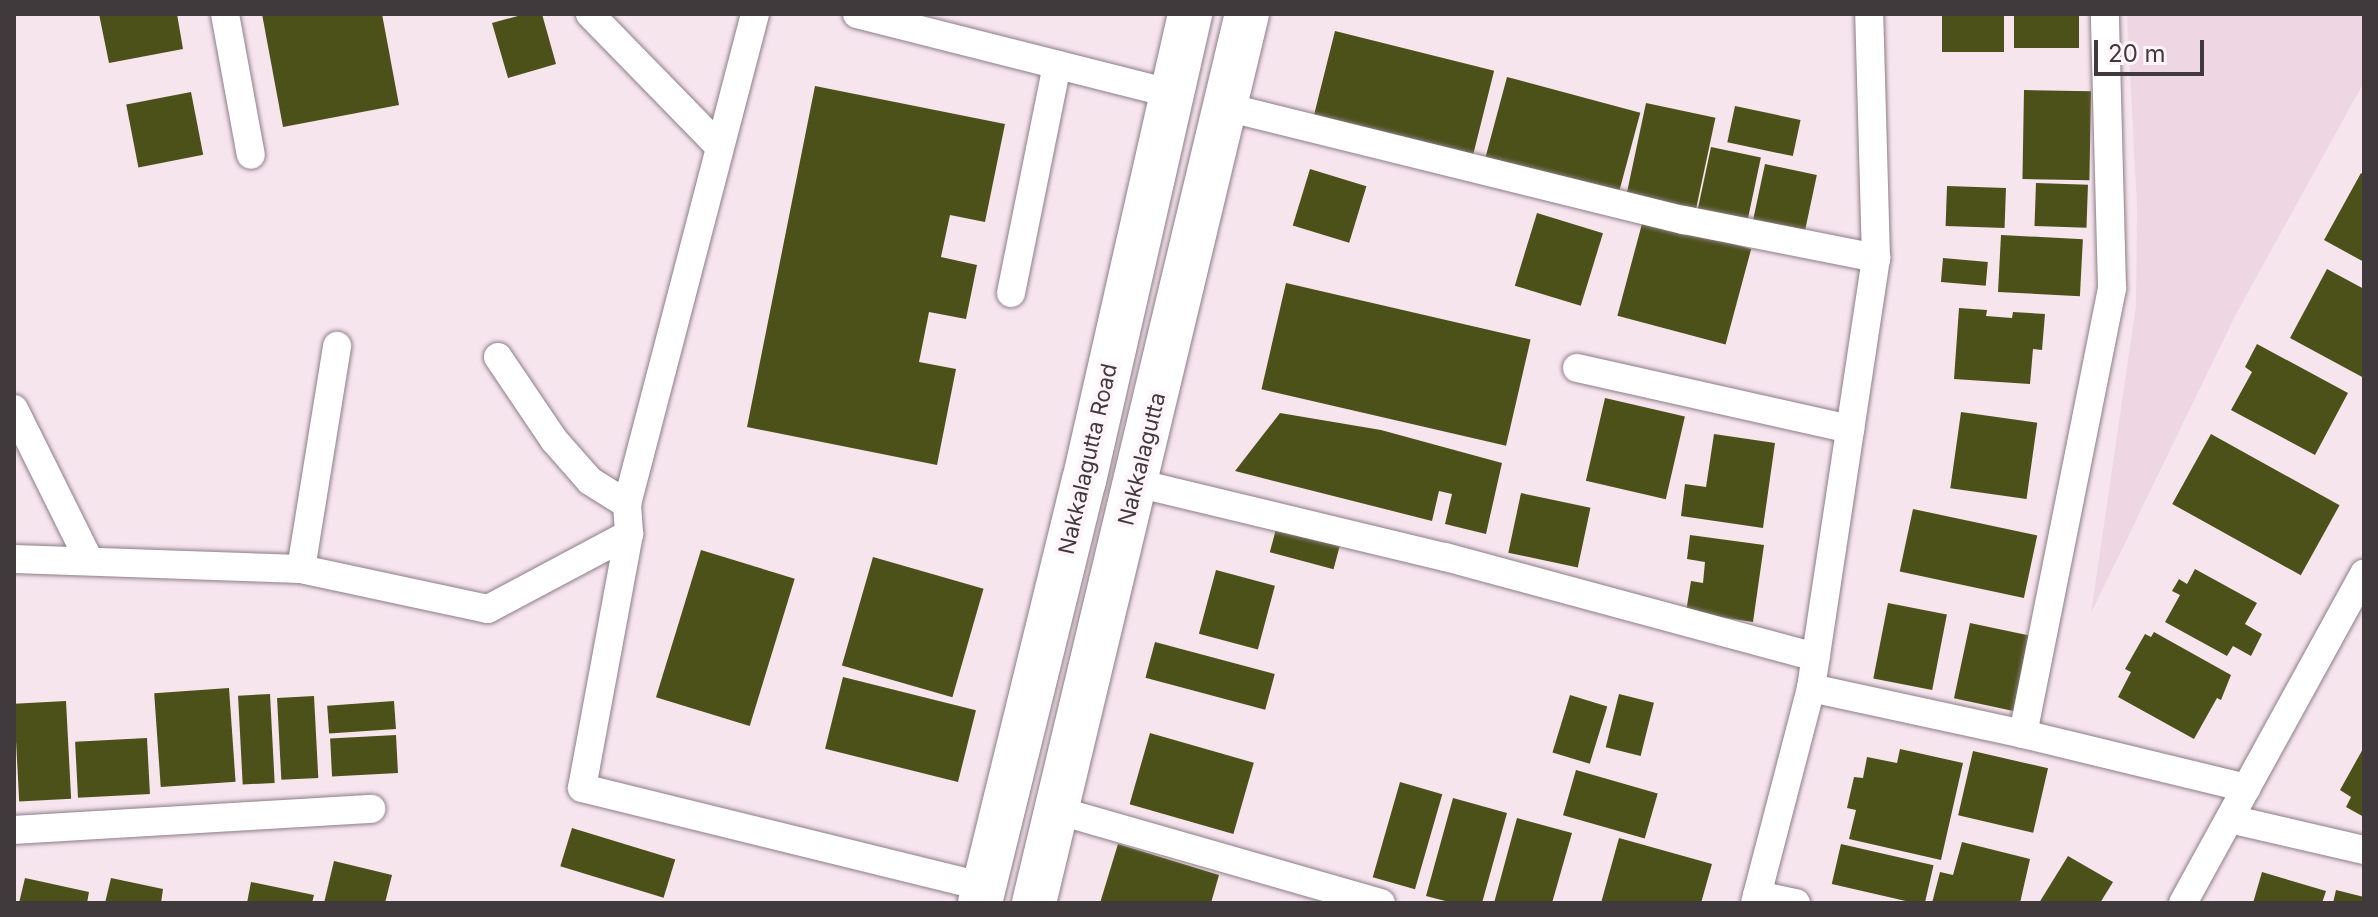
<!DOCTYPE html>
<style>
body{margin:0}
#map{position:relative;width:2378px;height:917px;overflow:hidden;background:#f7e5ee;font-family:Inter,sans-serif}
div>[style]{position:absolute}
.built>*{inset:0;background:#eed6e2}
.building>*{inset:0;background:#4c5119;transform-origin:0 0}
.roads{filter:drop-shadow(0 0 2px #8d7d85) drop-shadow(0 0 2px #8d7d85)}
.minor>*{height:28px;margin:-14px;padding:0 14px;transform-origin:14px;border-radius:14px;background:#fff}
.primary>*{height:44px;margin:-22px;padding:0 22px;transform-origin:22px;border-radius:22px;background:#fff}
span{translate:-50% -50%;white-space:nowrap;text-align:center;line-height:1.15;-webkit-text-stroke:8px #fff4fa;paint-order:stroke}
.street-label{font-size:22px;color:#413a3d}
.frame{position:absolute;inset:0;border:16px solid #413a3d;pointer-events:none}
.scale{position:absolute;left:2094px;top:40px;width:110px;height:36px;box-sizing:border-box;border:4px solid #413a3d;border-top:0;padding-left:10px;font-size:24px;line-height:28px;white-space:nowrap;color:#413a3d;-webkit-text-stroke:6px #fff4fa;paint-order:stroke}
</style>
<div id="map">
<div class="built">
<i style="clip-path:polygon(2127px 14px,2364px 14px,2364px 82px,2236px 314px,2091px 613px,2136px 306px,2137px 207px)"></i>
</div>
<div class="building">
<i style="clip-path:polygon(99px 14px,177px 14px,183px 49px,109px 63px)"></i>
<i style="clip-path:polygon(262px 14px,382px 14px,399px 105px,283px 127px)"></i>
<i style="clip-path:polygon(525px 14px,542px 14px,556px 64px,508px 78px,492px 23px)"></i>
<i style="left:1942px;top:14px;width:62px;height:38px"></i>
<i style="left:2014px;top:14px;width:65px;height:34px"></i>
<i style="left:1335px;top:31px;width:164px;height:90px;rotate:14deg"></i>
<i style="left:1507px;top:77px;width:138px;height:84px;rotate:15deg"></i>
<i style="clip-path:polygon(815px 86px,1005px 124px,985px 222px,950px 215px,941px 257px,977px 265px,966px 319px,929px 312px,919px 362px,956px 369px,937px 465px,747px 427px)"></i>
<i style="left:2024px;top:90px;width:67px;height:89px;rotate:1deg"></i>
<i style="left:191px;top:92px;width:64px;height:66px;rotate:79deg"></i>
<i style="left:1646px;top:103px;width:71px;height:98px;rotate:12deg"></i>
<i style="left:1735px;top:106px;width:67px;height:37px;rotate:12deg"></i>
<i style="left:1711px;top:147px;width:51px;height:70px;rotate:12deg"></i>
<i style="left:1765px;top:164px;width:53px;height:65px;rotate:12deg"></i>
<i style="left:1310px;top:169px;width:59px;height:59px;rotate:17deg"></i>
<i style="clip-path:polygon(2361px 173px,2364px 175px,2364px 262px,2324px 240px)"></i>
<i style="left:2036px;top:183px;width:52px;height:43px;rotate:2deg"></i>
<i style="left:1947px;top:186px;width:59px;height:40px;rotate:2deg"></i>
<i style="left:1537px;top:213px;width:69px;height:76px;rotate:17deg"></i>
<i style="left:1643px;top:220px;width:112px;height:99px;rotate:15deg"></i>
<i style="left:2001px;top:235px;width:82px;height:57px;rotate:3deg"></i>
<i style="left:1943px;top:258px;width:45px;height:24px;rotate:5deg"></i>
<i style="clip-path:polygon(2327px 269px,2364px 289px,2364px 378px,2290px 338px)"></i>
<i style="left:1286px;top:283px;width:251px;height:109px;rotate:13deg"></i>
<i style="clip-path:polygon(1959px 308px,1987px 310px,1986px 316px,2012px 318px,2013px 312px,2045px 314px,2042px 350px,2033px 349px,2030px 384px,1954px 379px)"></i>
<i style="clip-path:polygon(2257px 344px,2348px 393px,2315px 455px,2231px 410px,2252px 372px,2245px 367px)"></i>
<i style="left:1605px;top:398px;width:82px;height:85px;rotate:13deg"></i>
<i style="left:1961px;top:412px;width:77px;height:77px;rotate:8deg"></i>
<i style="clip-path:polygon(1280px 413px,1381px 430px,1502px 463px,1486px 534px,1445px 524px,1452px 494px,1439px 491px,1432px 521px,1235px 471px)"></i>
<i style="clip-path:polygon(1714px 434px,1775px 443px,1763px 528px,1681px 516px,1685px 484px,1706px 487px)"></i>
<i style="left:2211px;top:434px;width:147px;height:80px;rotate:29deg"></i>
<i style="left:1521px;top:493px;width:71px;height:61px;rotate:12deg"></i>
<i style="left:1913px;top:509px;width:127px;height:64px;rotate:12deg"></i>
<i style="left:1276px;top:529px;width:66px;height:24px;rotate:15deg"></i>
<i style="clip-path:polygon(1690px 535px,1764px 545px,1753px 622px,1686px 612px,1691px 581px,1703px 583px,1705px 562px,1687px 559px)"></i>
<i style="left:701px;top:550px;width:98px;height:154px;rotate:17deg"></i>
<i style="left:873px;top:557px;width:115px;height:113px;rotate:16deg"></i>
<i style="clip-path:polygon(2195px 569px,2257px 603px,2245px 624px,2262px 634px,2251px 656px,2233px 646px,2227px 656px,2165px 622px,2180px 595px,2172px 591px,2179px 579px,2187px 584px)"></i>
<i style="left:1216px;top:570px;width:61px;height:66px;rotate:15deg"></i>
<i style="left:1888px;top:603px;width:60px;height:77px;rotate:11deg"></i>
<i style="left:1970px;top:623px;width:63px;height:77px;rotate:12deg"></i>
<i style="clip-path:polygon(2154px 632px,2231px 675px,2221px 700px,2217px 698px,2194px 739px,2118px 697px,2131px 672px,2125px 669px,2145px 634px,2151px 637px)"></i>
<i style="left:1155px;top:642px;width:124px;height:37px;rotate:15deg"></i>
<i style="left:843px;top:677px;width:137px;height:74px;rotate:14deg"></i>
<i style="left:229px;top:688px;width:94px;height:75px;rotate:86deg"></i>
<i style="left:270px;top:694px;width:89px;height:32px;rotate:87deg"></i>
<i style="left:1619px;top:694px;width:36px;height:55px;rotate:14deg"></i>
<i style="left:1570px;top:695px;width:39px;height:60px;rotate:17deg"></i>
<i style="left:314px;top:696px;width:82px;height:37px;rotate:87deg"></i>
<i style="left:66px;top:701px;width:98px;height:52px;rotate:87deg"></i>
<i style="left:394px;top:701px;width:28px;height:67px;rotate:86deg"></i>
<i style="left:1150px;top:733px;width:108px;height:74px;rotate:16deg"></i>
<i style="left:396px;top:735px;width:38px;height:66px;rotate:87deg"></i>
<i style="left:147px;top:738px;width:56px;height:72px;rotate:87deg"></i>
<i style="clip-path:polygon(2364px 747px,2364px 817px,2346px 807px,2351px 797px,2340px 790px)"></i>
<i style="clip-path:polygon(1900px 749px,1963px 763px,1941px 860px,1849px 839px,1856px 810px,1847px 808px,1854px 777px,1863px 778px,1867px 757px,1897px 763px)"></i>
<i style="left:1973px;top:751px;width:77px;height:66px;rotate:13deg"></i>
<i style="left:1576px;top:770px;width:85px;height:47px;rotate:16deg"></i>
<i style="left:1400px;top:782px;width:44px;height:99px;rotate:16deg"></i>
<i style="clip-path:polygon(1453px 798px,1507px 813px,1482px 903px,1453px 903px,1426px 896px)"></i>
<i style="clip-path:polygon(1517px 818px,1572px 833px,1552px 903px,1494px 903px)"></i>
<i style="left:572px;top:828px;width:108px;height:40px;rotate:17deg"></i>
<i style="clip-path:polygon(1619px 838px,1712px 864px,1701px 903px,1601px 903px)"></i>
<i style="clip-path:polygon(1962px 842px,2030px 859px,2020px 903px,1932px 903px,1940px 872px,1953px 875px)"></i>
<i style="clip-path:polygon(1118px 844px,1219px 875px,1211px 903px,1100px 903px)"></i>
<i style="left:1841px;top:844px;width:95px;height:41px;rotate:13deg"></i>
<i style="clip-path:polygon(2068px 856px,2113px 882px,2100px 903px,2039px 903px)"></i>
<i style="clip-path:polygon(334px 861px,392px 875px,385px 903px,324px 903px)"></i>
<i style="clip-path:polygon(2262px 872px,2326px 891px,2322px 903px,2253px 903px)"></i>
<i style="clip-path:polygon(25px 878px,89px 892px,87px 903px,19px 903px)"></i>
<i style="clip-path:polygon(111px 878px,163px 889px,161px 903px,105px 903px)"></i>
<i style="clip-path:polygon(251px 882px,314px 895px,312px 903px,247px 903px)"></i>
<i style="clip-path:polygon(2336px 890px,2364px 897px,2364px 903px,2333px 903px)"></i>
</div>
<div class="roads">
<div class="minor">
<i style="left:225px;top:14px;width:143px;rotate:79.6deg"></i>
<i style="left:590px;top:14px;width:185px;rotate:45.7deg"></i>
<i style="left:755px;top:14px;width:506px;rotate:104.64deg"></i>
<i style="left:627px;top:504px;width:30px;rotate:86deg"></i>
<i style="left:629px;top:534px;width:258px;rotate:100.5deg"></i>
<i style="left:582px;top:788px;width:414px;rotate:13.8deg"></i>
<i style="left:857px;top:14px;width:326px;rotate:14.2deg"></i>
<i style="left:1226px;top:107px;width:472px;rotate:13.9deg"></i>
<i style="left:1684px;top:220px;width:196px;rotate:11.2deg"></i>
<i style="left:1011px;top:293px;width:233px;rotate:-78.6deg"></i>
<i style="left:498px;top:357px;width:100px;rotate:56deg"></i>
<i style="left:554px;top:440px;width:55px;rotate:48.7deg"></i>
<i style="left:590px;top:481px;width:44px;rotate:31.9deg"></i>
<i style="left:1577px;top:368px;width:280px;rotate:12.6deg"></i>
<i style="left:14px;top:409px;width:169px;rotate:63.6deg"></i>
<i style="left:1136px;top:483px;width:318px;rotate:13.5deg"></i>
<i style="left:1445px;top:557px;width:384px;rotate:15.1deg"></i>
<i style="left:14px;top:559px;width:287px;rotate:2deg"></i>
<i style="left:301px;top:569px;width:191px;rotate:12.1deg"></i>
<i style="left:488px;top:609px;width:160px;rotate:-28deg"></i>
<i style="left:301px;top:569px;width:226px;rotate:-80.8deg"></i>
<i style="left:1811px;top:688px;width:217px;rotate:12.2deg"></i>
<i style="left:2023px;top:734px;width:230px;rotate:13.6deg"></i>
<i style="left:2023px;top:734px;width:455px;rotate:-78.7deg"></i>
<i style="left:2112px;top:288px;width:274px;rotate:-91.5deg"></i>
<i style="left:1056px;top:810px;width:338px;rotate:16deg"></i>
<i style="left:2230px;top:819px;width:138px;rotate:13deg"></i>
<i style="left:14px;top:830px;width:358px;rotate:-3.4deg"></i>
<i style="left:1757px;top:895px;width:40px;rotate:12deg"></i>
<i style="left:1755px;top:903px;width:222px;rotate:-75.4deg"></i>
<i style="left:1811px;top:688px;width:435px;rotate:-81.4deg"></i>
<i style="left:1876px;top:258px;width:244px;rotate:-91.6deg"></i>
<i style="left:2183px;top:903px;width:376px;rotate:-61.2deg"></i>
</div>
<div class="primary">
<i style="left:980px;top:903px;width:435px;rotate:-76.2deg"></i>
<i style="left:1084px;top:481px;width:479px;rotate:-77.2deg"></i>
<i style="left:1034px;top:903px;width:914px;rotate:-76.53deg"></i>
</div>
</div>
<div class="street-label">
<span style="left:1088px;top:459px;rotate:-77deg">Nakkalagutta Road</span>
<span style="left:1142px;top:459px;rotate:-76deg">Nakkalagutta</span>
</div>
<div class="frame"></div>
<div class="scale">20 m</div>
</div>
